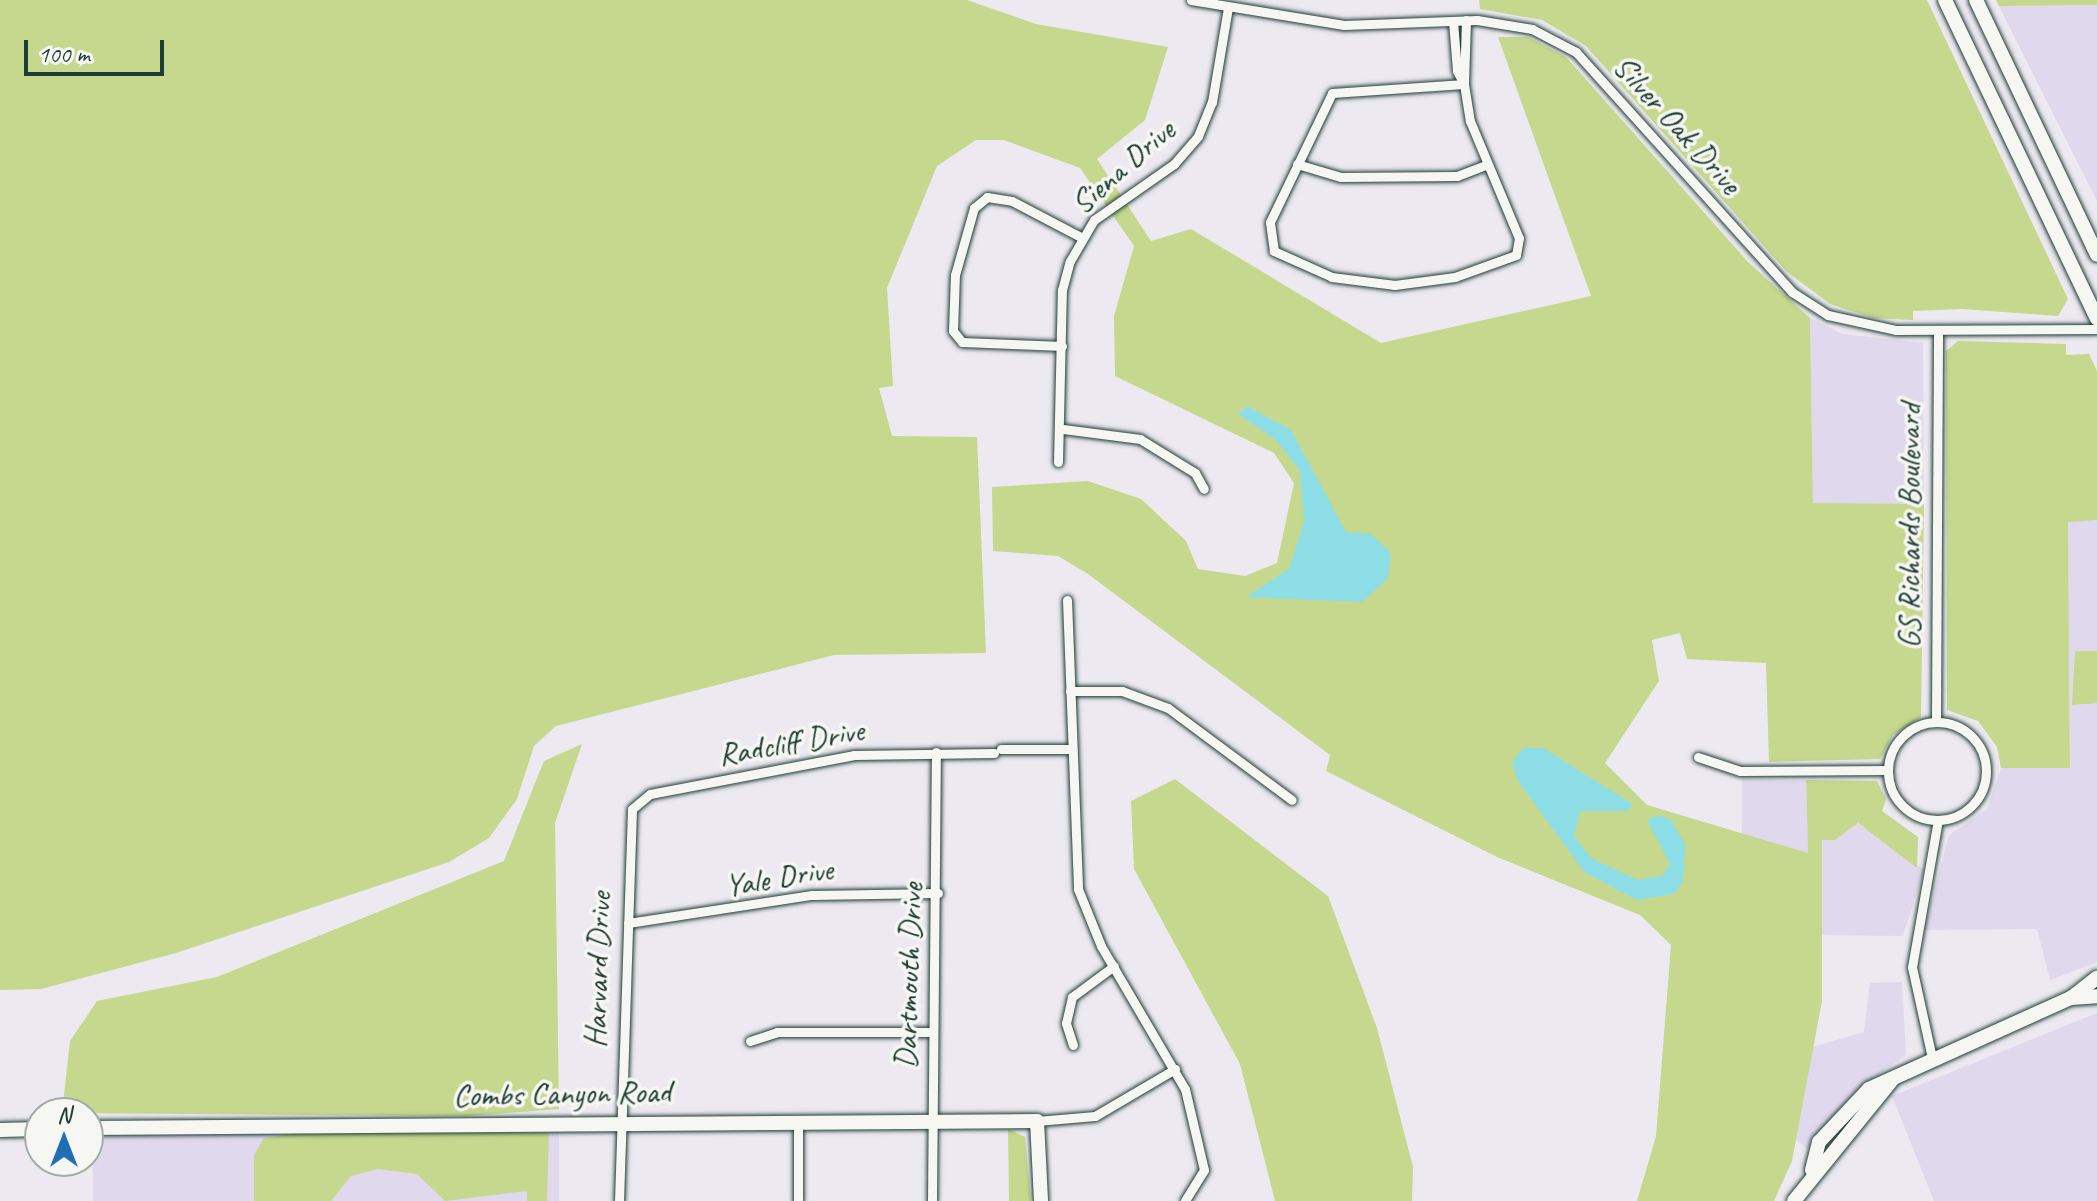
<!DOCTYPE html>
<style>
body{margin:0}
#map{position:relative;width:2097px;height:1201px;overflow:hidden;background:#ece9f0;font-family:Caveat,sans-serif}
div>[style]{position:absolute}
.built>*{inset:0;background:#e0d9ed;transform-origin:0 0}
.green>*{inset:0;background:#c5d88e}
.water>*{inset:0;background:#8ddee7}
.roads{filter:drop-shadow(0 0 2px #1f3d34) drop-shadow(0 0 2px #1f3d34)}
.street>*{height:9px;margin:-4.5px;padding:0 4.5px;transform-origin:4.5px;border-radius:4.5px;background:#f6f6f2}
.street>.ring{margin:-4.5px;padding:0;box-sizing:content-box;background:none;border:9px solid #f6f6f2;border-radius:50%}
.secondary>*{height:14px;margin:-7px;padding:0 7px;transform-origin:7px;border-radius:7px;background:#f6f6f2}
.primary>*{height:14px;margin:-7px;padding:0 7px;transform-origin:7px;border-radius:7px;background:#f6f6f2}
span{translate:-50% -50%;white-space:nowrap;text-align:center;line-height:1.15;-webkit-text-stroke:7px #f6f6f2;paint-order:stroke}
.street-label{font-size:32px;color:#1f3d34}
.north{position:absolute;left:24px;top:1097px;width:80px;height:80px;box-sizing:border-box;background:#f6f6f2;border:2px solid #a0aca6;border-radius:50%;rotate:0deg;font-size:22px;font-weight:700;line-height:32px;text-align:center;color:#1f3d34}
.north::after{content:'';display:block;margin:auto;width:28px;height:36px;background:#1f6fb2;clip-path:polygon(50% 0,100% 100%,50% 72%,0 100%)}
.scale{position:absolute;left:24px;top:40px;width:140px;height:36px;box-sizing:border-box;border:4px solid #1f3d34;border-top:0;padding-left:10px;font-size:24px;line-height:28px;white-space:nowrap;color:#1f3d34;-webkit-text-stroke:6px #f6f6f2;paint-order:stroke}
</style>
<div id="map">
<div class="built">
<i style="clip-path:polygon(2097px 5px,2097px 201px,1999px 6px)"></i>
<i style="clip-path:polygon(1810px 318px,1843px 334px,1923px 343px,1924px 504px,1813px 504px)"></i>
<i style="clip-path:polygon(2097px 520px,2097px 962px,2050px 980px,2037px 929px,1924px 930px,1949px 835px,1987px 809px,2001px 768px,2070px 768px,2068px 521px)"></i>
<i style="clip-path:polygon(1742px 779px,1806px 780px,1808px 853px,1742px 838px)"></i>
<i style="clip-path:polygon(1857px 823px,1924px 870px,1903px 936px,1820px 935px,1821px 840px,1835px 840px)"></i>
<i style="clip-path:polygon(1902px 982px,1906px 1055px,1862px 1086px,1807px 1149px,1796px 1140px,1812px 1047px,1864px 1032px,1870px 983px)"></i>
<i style="clip-path:polygon(2097px 1013px,2097px 1201px,1934px 1201px,1892px 1096px)"></i>
<i style="left:559px;top:1131px;width:70px;height:466px;rotate:90deg"></i>
</div>
<div class="green">
<i style="clip-path:polygon(0 0,967px 0,1036px 24px,1168px 47px,1145px 120px,1097px 159px,1151px 241px,1191px 229px,1381px 343px,1591px 296px,1498px 37px,1528px 37px,1566px 57px,1748px 262px,1810px 318px,1813px 503px,1924px 504px,1921px 717px,1893px 735px,1880px 759px,1769px 762px,1766px 663px,1687px 659px,1680px 633px,1652px 640px,1659px 681px,1605px 763px,1647px 805px,1808px 853px,1806px 780px,1877px 781px,1886px 799px,1882px 811px,1918px 837px,1917px 868px,1858px 823px,1835px 840px,1822px 840px,1822px 1001px,1792px 1161px,1774px 1201px,1637px 1201px,1656px 1136px,1671px 945px,1640px 915px,1497px 857px,1326px 771px,1330px 755px,1088px 574px,1058px 556px,993px 551px,992px 487px,1088px 481px,1141px 499px,1186px 541px,1198px 569px,1245px 576px,1277px 563px,1294px 483px,1274px 453px,1115px 376px,1114px 316px,1134px 246px,1080px 168px,1004px 140px,976px 140px,937px 166px,887px 288px,893px 386px,879px 388px,892px 436px,977px 437px,986px 653px,834px 655px,556px 726px,534px 746px,517px 799px,489px 838px,449px 862px,176px 953px,41px 989px,0 990px)"></i>
<i style="clip-path:polygon(1479px 0,1927px 0,2068px 299px,2058px 316px,1963px 309px,1913px 311px,1913px 320px,1873px 318px,1830px 304px,1786px 271px,1586px 46px,1542px 20px,1480px 9px)"></i>
<i style="clip-path:polygon(1996px 0,2097px 0,2097px 5px,1999px 6px)"></i>
<i style="clip-path:polygon(1958px 341px,2066px 344px,2066px 355px,2089px 354px,2097px 371px,2097px 520px,2068px 522px,2070px 768px,2001px 768px,1997px 747px,1978px 721px,1947px 710px,1946px 351px)"></i>
<i style="clip-path:polygon(2075px 651px,2097px 651px,2097px 703px,2072px 705px)"></i>
<i style="clip-path:polygon(582px 744px,555px 823px,559px 1109px,468px 1116px,62px 1113px,70px 1041px,97px 1001px,217px 977px,504px 861px,544px 761px)"></i>
<i style="clip-path:polygon(1175px 779px,1328px 896px,1377px 1028px,1413px 1167px,1412px 1201px,1275px 1201px,1240px 1064px,1134px 869px,1131px 801px)"></i>
<i style="clip-path:polygon(1008px 1129px,1025px 1137px,1031px 1201px,1009px 1201px)"></i>
<i style="clip-path:polygon(314px 1131px,549px 1133px,547px 1201px,527px 1201px,527px 1191px,445px 1201px,417px 1174px,378px 1169px,351px 1176px,331px 1201px,254px 1201px,254px 1155px,264px 1138px)"></i>
</div>
<div class="water">
<i style="clip-path:polygon(1247px 406px,1291px 430px,1346px 532px,1371px 534px,1391px 553px,1388px 578px,1362px 602px,1246px 597px,1289px 569px,1304px 522px,1300px 471px,1276px 440px,1238px 414px)"></i>
<i style="clip-path:polygon(1523px 748px,1543px 748px,1632px 804px,1628px 811px,1580px 811px,1574px 836px,1592px 859px,1638px 880px,1662px 876px,1670px 864px,1647px 820px,1659px 815px,1671px 820px,1685px 844px,1683px 882px,1673px 894px,1637px 900px,1584px 872px,1518px 781px,1512px 763px)"></i>
</div>
<div class="roads">
<div class="street">
<i style="left:1191px;top:0;width:155px;rotate:9.3deg"></i>
<i style="left:1344px;top:25px;width:133px;rotate:-2.2deg"></i>
<i style="left:1477px;top:20px;width:56px;rotate:9.3deg"></i>
<i style="left:1532px;top:29px;width:50px;rotate:27.6deg"></i>
<i style="left:1576px;top:52px;width:323px;rotate:48deg"></i>
<i style="left:1792px;top:292px;width:43px;rotate:32.6deg"></i>
<i style="left:1828px;top:315px;width:70px;rotate:12.4deg"></i>
<i style="left:1896px;top:330px;width:201px;rotate:-0.3deg"></i>
<i style="left:1453px;top:21px;width:50px;rotate:85.4deg"></i>
<i style="left:1457px;top:71px;width:15px;rotate:62deg"></i>
<i style="left:1464px;top:84px;width:37px;rotate:81deg"></i>
<i style="left:1470px;top:121px;width:127px;rotate:67.3deg"></i>
<i style="left:1519px;top:238px;width:17px;rotate:100deg"></i>
<i style="left:1516px;top:255px;width:65px;rotate:160.2deg"></i>
<i style="left:1455px;top:277px;width:61px;rotate:172.4deg"></i>
<i style="left:1395px;top:285px;width:64px;rotate:-172.8deg"></i>
<i style="left:1332px;top:277px;width:64px;rotate:-155.9deg"></i>
<i style="left:1274px;top:251px;width:29px;rotate:-98deg"></i>
<i style="left:1270px;top:222px;width:143px;rotate:-64.3deg"></i>
<i style="left:1332px;top:93px;width:132px;rotate:-3.9deg"></i>
<i style="left:1464px;top:84px;width:64px;rotate:-88.2deg"></i>
<i style="left:1297px;top:164px;width:46px;rotate:16.5deg"></i>
<i style="left:1341px;top:177px;width:116px;rotate:-0.5deg"></i>
<i style="left:1457px;top:176px;width:31px;rotate:-21deg"></i>
<i style="left:1062px;top:346px;width:100px;rotate:-177.7deg"></i>
<i style="left:962px;top:342px;width:14px;rotate:-129deg"></i>
<i style="left:953px;top:331px;width:56px;rotate:-88deg"></i>
<i style="left:955px;top:275px;width:70px;rotate:-74.2deg"></i>
<i style="left:974px;top:208px;width:17px;rotate:-40deg"></i>
<i style="left:987px;top:197px;width:25px;rotate:9deg"></i>
<i style="left:1012px;top:201px;width:78px;rotate:27.6deg"></i>
<i style="left:1063px;top:429px;width:78px;rotate:7.4deg"></i>
<i style="left:1140px;top:439px;width:65px;rotate:31.7deg"></i>
<i style="left:1195px;top:473px;width:18px;rotate:61deg"></i>
<i style="left:1058px;top:462px;width:172px;rotate:-88.7deg"></i>
<i style="left:1062px;top:290px;width:30px;rotate:-75deg"></i>
<i style="left:1070px;top:261px;width:48px;rotate:-59.7deg"></i>
<i style="left:1094px;top:220px;width:98px;rotate:-35deg"></i>
<i style="left:1174px;top:164px;width:37px;rotate:-49deg"></i>
<i style="left:1198px;top:136px;width:37px;rotate:-68deg"></i>
<i style="left:1212px;top:102px;width:96px;rotate:-80.4deg"></i>
<i style="left:1067px;top:600px;width:289px;rotate:87.8deg"></i>
<i style="left:1078px;top:889px;width:61px;rotate:68deg"></i>
<i style="left:1101px;top:946px;width:166px;rotate:59.6deg"></i>
<i style="left:1185px;top:1089px;width:83px;rotate:76.8deg"></i>
<i style="left:1204px;top:1170px;width:36px;rotate:122deg"></i>
<i style="left:1070px;top:691px;width:52px"></i>
<i style="left:1122px;top:691px;width:49px;rotate:20.3deg"></i>
<i style="left:1168px;top:708px;width:154px;rotate:36.6deg"></i>
<i style="left:1936px;top:722px;width:392px;rotate:-89.7deg"></i>
<i class="ring" style="left:1888px;top:722px;width:89px;height:89px"></i>
<i style="left:1001px;top:749px;width:69px"></i>
<i style="left:1698px;top:757px;width:44px;rotate:18.4deg"></i>
<i style="left:1740px;top:771px;width:148px;rotate:-0.4deg"></i>
<i style="left:628px;top:923px;width:186px;rotate:-8.7deg"></i>
<i style="left:812px;top:895px;width:126px;rotate:-0.9deg"></i>
<i style="left:750px;top:1041px;width:28px;rotate:-18deg"></i>
<i style="left:777px;top:1032px;width:155px"></i>
<i style="left:1073px;top:1045px;width:23px;rotate:-108deg"></i>
<i style="left:1066px;top:1023px;width:27px;rotate:-77deg"></i>
<i style="left:1072px;top:997px;width:52px;rotate:-36.4deg"></i>
<i style="left:1932px;top:1058px;width:93px;rotate:-102.4deg"></i>
<i style="left:1912px;top:967px;width:149px;rotate:-80deg"></i>
<i style="left:798px;top:1120px;width:81px;rotate:90deg"></i>
<i style="left:1037px;top:1121px;width:58px;rotate:-4.9deg"></i>
<i style="left:1095px;top:1116px;width:93px;rotate:-30.4deg"></i>
<i style="left:619px;top:1201px;width:392px;rotate:-88.1deg"></i>
<i style="left:632px;top:809px;width:23px;rotate:-40deg"></i>
<i style="left:650px;top:794px;width:208px;rotate:-10.8deg"></i>
<i style="left:854px;top:755px;width:140px;rotate:-0.8deg"></i>
<i style="left:932px;top:1201px;width:449px;rotate:-89.5deg"></i>
</div>
<div class="secondary">
<i style="left:2071px;top:998px;width:33px;rotate:-38deg"></i>
<i style="left:88px;top:1128px;width:949px;rotate:-0.42deg"></i>
<i style="left:1037px;top:1121px;width:80px;rotate:87.1deg"></i>
<i style="left:0;top:1130px;width:40px;rotate:-1.4deg"></i>
<i style="left:1812px;top:1170px;width:29px;rotate:-76deg"></i>
<i style="left:1819px;top:1142px;width:73px;rotate:-46.7deg"></i>
<i style="left:1869px;top:1089px;width:222px;rotate:-24.3deg"></i>
<i style="left:2071px;top:998px;width:26px;rotate:-4deg"></i>
<i style="left:1794px;top:1201px;width:156px;rotate:-51deg"></i>
</div>
<div class="primary">
<i style="left:1945px;top:0;width:353px;rotate:64.5deg"></i>
<i style="left:1976px;top:0;width:282px;rotate:64.6deg"></i>
</div>
</div>
<div class="street-label">
<span style="left:1677px;top:125px;rotate:48deg">Silver Oak Drive</span>
<span style="left:1123px;top:167px;rotate:-41deg">Siena Drive</span>
<span style="left:1910px;top:526px;rotate:-90deg">GS Richards Boulevard</span>
<span style="left:791px;top:743px;rotate:-10deg">Radcliff Drive</span>
<span style="left:779px;top:878px;rotate:-9deg">Yale Drive</span>
<span style="left:598px;top:970px;rotate:-88deg">Harvard Drive</span>
<span style="left:909px;top:976px;rotate:-88deg">Dartmouth Drive</span>
<span style="left:562px;top:1094px;rotate:-1deg">Combs Canyon Road</span>
</div>
<div class="north">N</div>
<div class="scale">100 m</div>
</div>
